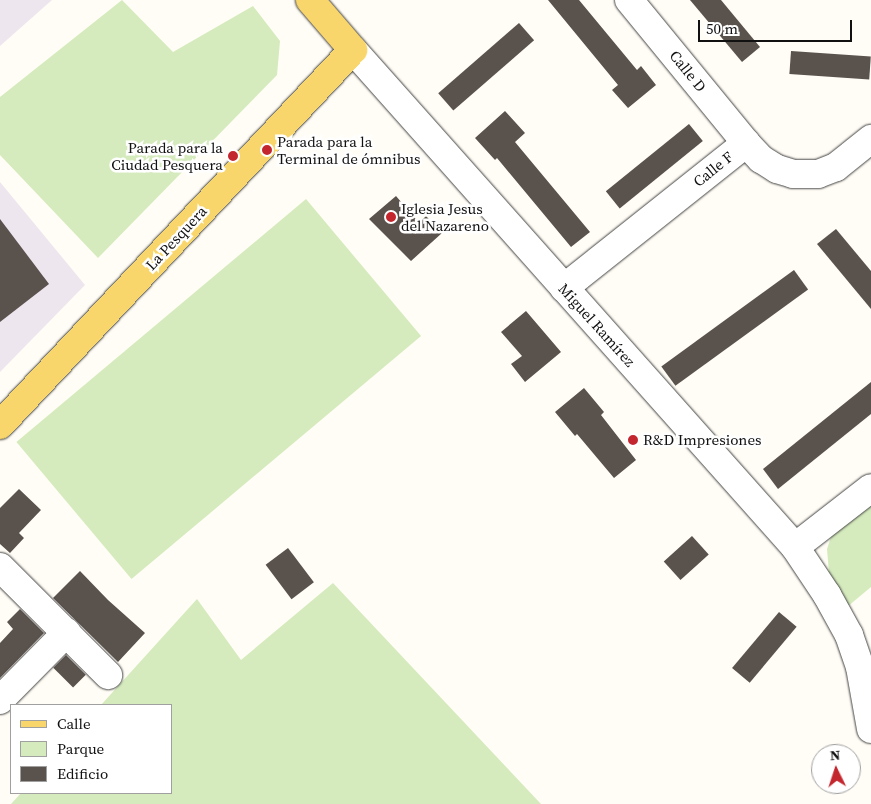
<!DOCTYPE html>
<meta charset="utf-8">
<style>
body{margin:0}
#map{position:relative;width:871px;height:804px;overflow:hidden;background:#fffdf5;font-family:"Source Serif 4",serif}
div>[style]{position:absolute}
.industrial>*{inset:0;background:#eee6ef}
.green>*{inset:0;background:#d5ebbd;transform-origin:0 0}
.building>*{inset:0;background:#5a524d;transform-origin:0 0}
.roads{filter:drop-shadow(0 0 1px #444) drop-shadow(0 0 1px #444)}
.minor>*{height:28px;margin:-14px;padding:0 14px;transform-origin:14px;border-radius:14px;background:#fff}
.major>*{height:28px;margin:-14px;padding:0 14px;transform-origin:14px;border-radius:14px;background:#f9d66b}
.dots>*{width:14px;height:14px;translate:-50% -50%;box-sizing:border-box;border:2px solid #fff;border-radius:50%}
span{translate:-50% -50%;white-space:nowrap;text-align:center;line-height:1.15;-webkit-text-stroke:5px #fff;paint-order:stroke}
.street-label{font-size:15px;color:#111}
.poi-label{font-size:15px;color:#111}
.left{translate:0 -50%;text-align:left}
.right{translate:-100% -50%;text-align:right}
.legend{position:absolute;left:10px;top:704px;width:162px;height:90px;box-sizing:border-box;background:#fff;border:1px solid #a0a0a0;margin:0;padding:6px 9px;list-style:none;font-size:15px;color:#111}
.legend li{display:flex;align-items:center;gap:10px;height:25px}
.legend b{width:25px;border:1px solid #a0a0a0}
.north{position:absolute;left:811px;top:744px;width:50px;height:50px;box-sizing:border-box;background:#fff;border:1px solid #a0a0a0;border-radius:50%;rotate:356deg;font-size:14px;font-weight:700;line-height:20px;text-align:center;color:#111}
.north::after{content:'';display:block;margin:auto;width:18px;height:22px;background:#c4262e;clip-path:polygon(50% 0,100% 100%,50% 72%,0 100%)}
.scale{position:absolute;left:698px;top:20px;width:154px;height:22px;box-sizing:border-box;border:2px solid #111;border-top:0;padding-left:6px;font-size:15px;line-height:18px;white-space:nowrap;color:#111;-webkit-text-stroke:4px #fff;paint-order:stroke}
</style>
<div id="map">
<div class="industrial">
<i style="clip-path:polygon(0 0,52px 0,0 46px)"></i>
<i style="clip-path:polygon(0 182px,85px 285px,0 372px)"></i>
</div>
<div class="green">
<i style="clip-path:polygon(122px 0,173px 52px,253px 6px,280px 41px,277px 75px,98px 258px,0 155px,0 97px)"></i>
<i style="left:306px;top:199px;width:179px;height:378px;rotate:50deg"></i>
<i style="clip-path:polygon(871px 501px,871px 587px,847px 607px,830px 585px,827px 549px,831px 537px,840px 526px)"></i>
<i style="clip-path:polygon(333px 583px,541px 804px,11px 804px,21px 793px,171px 793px,171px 705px,101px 705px,197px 599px,241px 660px)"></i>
</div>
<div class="building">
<i style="clip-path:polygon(548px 0,579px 0,637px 70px,641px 66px,656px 85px,628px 108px,612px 90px,618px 85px)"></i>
<i style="clip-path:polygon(690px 0,721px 0,760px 47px,742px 62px)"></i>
<i style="left:519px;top:23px;width:23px;height:107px;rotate:49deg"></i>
<i style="left:791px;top:51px;width:80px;height:23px;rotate:4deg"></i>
<i style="clip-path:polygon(505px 111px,525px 133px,515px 142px,590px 232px,571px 247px,497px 158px,495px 160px,475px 138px)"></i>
<i style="left:689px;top:124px;width:22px;height:107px;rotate:51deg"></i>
<i style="clip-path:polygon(396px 196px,419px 223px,426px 216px,442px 233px,411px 261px,369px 219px)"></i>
<i style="clip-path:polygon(0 219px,49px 284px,0 322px)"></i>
<i style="clip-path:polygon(836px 229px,871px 271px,871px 309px,817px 244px)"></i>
<i style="left:794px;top:270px;width:24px;height:164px;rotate:54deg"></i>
<i style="clip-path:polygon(526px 311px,561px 352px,525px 382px,511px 364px,522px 356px,501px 332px)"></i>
<i style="clip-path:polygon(871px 382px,871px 414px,778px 489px,763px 469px)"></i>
<i style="clip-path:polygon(584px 388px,604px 412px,601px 415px,636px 460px,614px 478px,577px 434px,575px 436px,555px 412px)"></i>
<i style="clip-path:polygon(19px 489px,41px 510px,19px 533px,24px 538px,10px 553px,0 544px,0 508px)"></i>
<i style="left:692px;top:536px;width:25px;height:38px;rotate:48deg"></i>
<i style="left:288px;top:548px;width:43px;height:28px;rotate:53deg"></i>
<i style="clip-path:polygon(80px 571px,108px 600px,145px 633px,118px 662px,53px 598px)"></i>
<i style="clip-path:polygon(20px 609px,44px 633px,0 678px,0 643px,13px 629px,7px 622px)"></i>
<i style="left:779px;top:612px;width:23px;height:73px;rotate:40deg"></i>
<i style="left:66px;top:655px;width:28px;height:18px;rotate:45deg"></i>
</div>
<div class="roads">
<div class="minor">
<i style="left:629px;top:0;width:185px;rotate:50.7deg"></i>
<i style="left:746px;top:143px;width:22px;rotate:47deg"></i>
<i style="left:761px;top:159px;width:19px;rotate:32deg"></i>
<i style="left:777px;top:169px;width:17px;rotate:17deg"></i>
<i style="left:793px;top:174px;width:25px"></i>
<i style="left:818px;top:174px;width:19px;rotate:-21deg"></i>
<i style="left:836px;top:167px;width:45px;rotate:-38.7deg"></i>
<i style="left:353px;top:50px;width:665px;rotate:48.35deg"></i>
<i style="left:795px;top:547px;width:58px;rotate:56.3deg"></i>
<i style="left:827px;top:595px;width:46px;rotate:61.2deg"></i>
<i style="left:849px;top:635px;width:34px;rotate:71deg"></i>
<i style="left:860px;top:667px;width:63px;rotate:79.9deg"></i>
<i style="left:564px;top:288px;width:233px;rotate:-38.5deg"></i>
<i style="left:795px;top:547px;width:96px;rotate:-37.8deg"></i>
<i style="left:0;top:567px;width:153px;rotate:45deg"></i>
<i style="left:0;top:700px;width:95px;rotate:-45.4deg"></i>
</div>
<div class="major">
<i style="left:0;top:425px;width:515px;rotate:-46.73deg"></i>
<i style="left:353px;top:50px;width:66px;rotate:-130.7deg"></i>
</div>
</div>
<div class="dots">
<i style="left:267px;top:150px;background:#c4262e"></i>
<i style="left:233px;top:156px;background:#c4262e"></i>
<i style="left:391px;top:217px;background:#c4262e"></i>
<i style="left:633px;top:440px;background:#c4262e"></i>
</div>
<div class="street-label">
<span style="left:688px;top:71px;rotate:51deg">Calle D</span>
<span style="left:713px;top:169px;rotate:-39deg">Calle F</span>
<span style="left:176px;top:238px;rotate:-47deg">La Pesquera</span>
<span style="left:597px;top:325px;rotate:48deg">Miguel Ramírez</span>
</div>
<div class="poi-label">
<span class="left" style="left:277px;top:150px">Parada para la<br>Terminal de ómnibus</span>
<span class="right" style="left:223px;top:156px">Parada para la<br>Ciudad Pesquera</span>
<span class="left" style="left:401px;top:217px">Iglesia Jesus<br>del Nazareno</span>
<span class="left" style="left:643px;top:440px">R&amp;D Impresiones</span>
</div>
<ul class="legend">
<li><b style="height:6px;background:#f9d66b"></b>Calle</li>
<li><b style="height:14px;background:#d5ebbd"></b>Parque</li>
<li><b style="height:14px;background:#5a524d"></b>Edificio</li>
</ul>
<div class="north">N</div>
<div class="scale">50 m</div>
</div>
